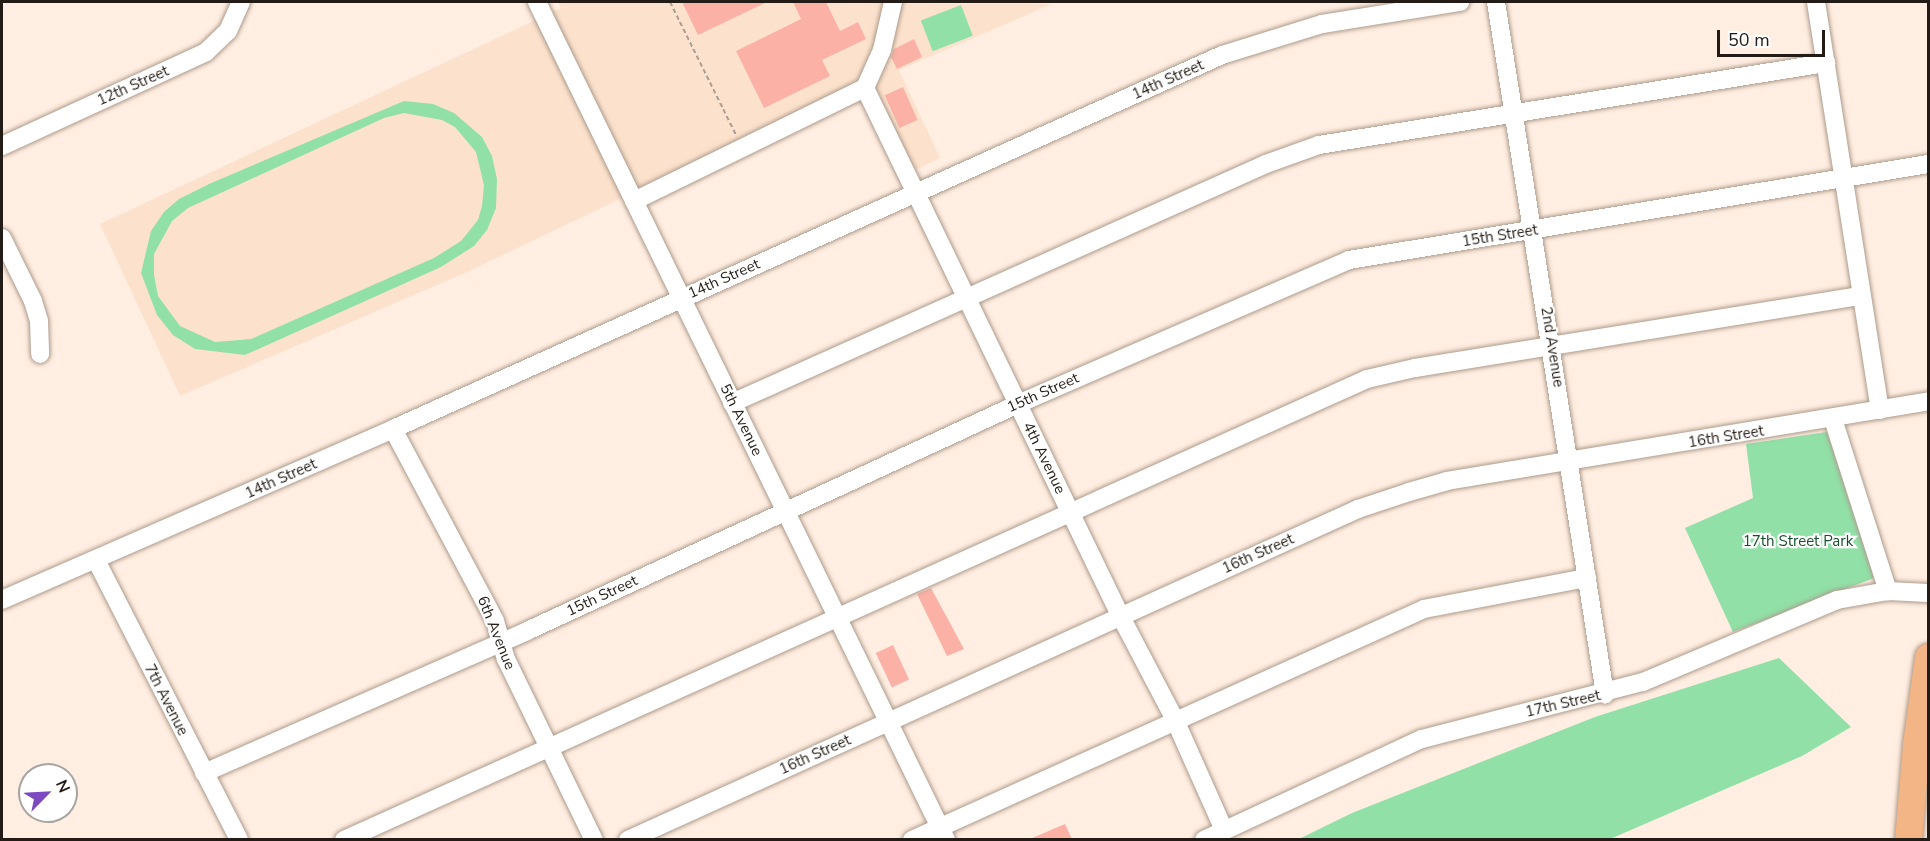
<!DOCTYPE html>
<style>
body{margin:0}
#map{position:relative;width:1930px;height:841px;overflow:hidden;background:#ffeee1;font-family:"Nunito Sans",sans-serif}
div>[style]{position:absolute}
.built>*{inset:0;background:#fce2cc}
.green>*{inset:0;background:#91e0a7;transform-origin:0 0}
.building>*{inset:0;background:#fcb1a7;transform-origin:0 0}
.path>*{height:2px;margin-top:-1px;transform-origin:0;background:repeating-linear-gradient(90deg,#ac9e94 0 4.5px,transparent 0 7.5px)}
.roads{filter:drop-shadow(0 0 2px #ad9a8b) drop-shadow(0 0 2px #ad9a8b)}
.minor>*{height:18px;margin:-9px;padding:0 9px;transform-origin:9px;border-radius:9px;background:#fff}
.highway>*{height:27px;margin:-13.5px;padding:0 13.5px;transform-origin:13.5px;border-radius:13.5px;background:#f3b585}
span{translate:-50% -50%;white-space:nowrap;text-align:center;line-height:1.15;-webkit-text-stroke:4.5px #fff;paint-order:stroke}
.street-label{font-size:15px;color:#231c16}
.park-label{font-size:15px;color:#16502c}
.frame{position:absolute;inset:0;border:3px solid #231c16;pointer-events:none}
.north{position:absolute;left:18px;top:763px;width:60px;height:60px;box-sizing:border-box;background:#fff;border:2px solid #a7a4a2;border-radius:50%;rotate:66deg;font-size:16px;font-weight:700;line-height:24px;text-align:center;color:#231c16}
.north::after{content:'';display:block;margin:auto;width:21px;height:27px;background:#7c49c1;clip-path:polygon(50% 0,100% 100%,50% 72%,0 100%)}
.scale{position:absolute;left:1717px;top:30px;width:108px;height:27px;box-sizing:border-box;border:3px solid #231c16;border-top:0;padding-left:8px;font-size:18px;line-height:21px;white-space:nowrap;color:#231c16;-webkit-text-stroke:4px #fff;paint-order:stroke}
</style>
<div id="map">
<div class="built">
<i style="clip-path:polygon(558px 2px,1052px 4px,899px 70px,940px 158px,911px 172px,867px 81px,465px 273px,180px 396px,100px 224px,561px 8px)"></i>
</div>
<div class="green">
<i style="left:961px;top:5px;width:33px;height:43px;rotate:69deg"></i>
<i style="clip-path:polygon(evenodd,404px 101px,433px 104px,454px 113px,482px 137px,492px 156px,497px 179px,496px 208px,487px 230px,474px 246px,441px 267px,245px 355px,195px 349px,173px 335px,157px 315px,141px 273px,151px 231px,164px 212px,179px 199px,209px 184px,404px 101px,404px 113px,442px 120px,455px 127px,476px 152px,484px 185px,482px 206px,478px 220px,461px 241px,434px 258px,251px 339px,215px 342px,180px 326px,158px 296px,154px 275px,154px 254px,172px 221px,188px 208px,384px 118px,404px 113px)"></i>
<i style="clip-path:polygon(1827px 432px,1874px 578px,1733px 632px,1685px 528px,1753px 498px,1746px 444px)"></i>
<i style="clip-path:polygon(1779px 658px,1851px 727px,1802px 756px,1610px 839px,1299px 839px,1352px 813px,1595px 717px)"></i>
</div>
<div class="building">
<i style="clip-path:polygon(682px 2px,767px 2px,698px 35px)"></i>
<i style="clip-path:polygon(793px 2px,826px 2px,840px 31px,858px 22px,866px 39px,822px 60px,830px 76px,764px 108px,736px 51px,801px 19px)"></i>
<i style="clip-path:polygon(914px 39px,922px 57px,897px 69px,891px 57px,894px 49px)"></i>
<i style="left:903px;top:87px;width:36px;height:20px;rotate:66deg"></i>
<i style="clip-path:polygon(931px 588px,964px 649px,947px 656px,917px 594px)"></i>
<i style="left:893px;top:645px;width:38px;height:19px;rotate:65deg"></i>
<i style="clip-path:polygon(1065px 824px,1072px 839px,1030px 839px)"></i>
</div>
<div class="path">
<i style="left:670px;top:2px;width:148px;rotate:63.6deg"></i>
</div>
<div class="roads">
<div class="minor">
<i style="left:537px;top:2px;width:932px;rotate:63.98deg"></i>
<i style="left:1496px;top:2px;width:701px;rotate:81.05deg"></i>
<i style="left:1816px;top:2px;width:413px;rotate:81.1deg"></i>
<i style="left:865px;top:88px;width:588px;rotate:64.18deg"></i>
<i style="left:1121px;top:617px;width:116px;rotate:62.3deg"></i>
<i style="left:1175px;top:720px;width:118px;rotate:66deg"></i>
<i style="left:2px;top:146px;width:225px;rotate:-24.7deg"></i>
<i style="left:206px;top:52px;width:30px;rotate:-44deg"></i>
<i style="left:228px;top:31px;width:32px;rotate:-66deg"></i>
<i style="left:634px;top:201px;width:257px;rotate:-26.1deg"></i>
<i style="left:865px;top:88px;width:42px;rotate:-65.9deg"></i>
<i style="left:882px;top:50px;width:49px;rotate:-77.1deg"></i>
<i style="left:2px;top:238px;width:70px;rotate:63.8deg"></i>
<i style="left:33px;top:301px;width:21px;rotate:73deg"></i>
<i style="left:39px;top:321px;width:33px;rotate:88deg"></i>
<i style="left:732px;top:403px;width:585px;rotate:-24.11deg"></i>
<i style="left:1266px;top:164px;width:56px;rotate:-19.7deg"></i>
<i style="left:1319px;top:145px;width:514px;rotate:-9.19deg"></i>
<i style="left:1833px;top:419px;width:181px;rotate:72.3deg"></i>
<i style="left:393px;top:429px;width:217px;rotate:62deg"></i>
<i style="left:495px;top:621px;width:40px;rotate:74deg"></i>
<i style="left:506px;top:659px;width:201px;rotate:64.1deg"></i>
<i style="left:96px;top:560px;width:314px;rotate:62.9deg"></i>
<i style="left:2px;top:600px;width:427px;rotate:-23.6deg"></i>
<i style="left:393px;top:429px;width:909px;rotate:-24.28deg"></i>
<i style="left:1222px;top:55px;width:105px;rotate:-17.2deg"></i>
<i style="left:1322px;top:24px;width:140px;rotate:-9.1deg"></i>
<i style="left:204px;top:773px;width:353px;rotate:-23.7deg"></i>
<i style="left:527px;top:631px;width:541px;rotate:-24.81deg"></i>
<i style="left:1018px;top:404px;width:361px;rotate:-23.5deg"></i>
<i style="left:1349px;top:260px;width:587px;rotate:-9.41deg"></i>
<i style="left:344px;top:840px;width:1122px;rotate:-24.26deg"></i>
<i style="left:1367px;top:379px;width:49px;rotate:-12.9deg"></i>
<i style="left:1415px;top:368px;width:451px;rotate:-9.2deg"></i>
<i style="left:628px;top:840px;width:802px;rotate:-24.39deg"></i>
<i style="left:1358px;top:509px;width:54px;rotate:-18.4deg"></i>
<i style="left:1409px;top:492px;width:40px;rotate:-16deg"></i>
<i style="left:1447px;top:481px;width:488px;rotate:-9.4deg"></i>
<i style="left:912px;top:840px;width:562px;rotate:-24.28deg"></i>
<i style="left:1424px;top:609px;width:166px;rotate:-10.8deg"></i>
<i style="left:1204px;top:840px;width:240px;rotate:-24.9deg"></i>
<i style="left:1422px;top:739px;width:228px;rotate:-14.5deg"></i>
<i style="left:1643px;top:682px;width:211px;rotate:-22.9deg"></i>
<i style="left:1837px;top:600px;width:52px;rotate:-10deg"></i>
<i style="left:1888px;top:591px;width:40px;rotate:2.9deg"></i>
</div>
<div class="highway">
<i style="left:1908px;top:840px;width:96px;rotate:-85.2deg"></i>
<i style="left:1916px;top:744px;width:88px;rotate:-82.1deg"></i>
</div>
</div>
<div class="street-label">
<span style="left:1168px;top:80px;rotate:-24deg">14th Street</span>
<span style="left:133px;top:86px;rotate:-24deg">12th Street</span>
<span style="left:1500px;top:236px;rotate:-9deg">15th Street</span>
<span style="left:724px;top:279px;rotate:-24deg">14th Street</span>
<span style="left:1552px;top:347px;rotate:81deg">2nd Avenue</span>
<span style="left:1043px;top:393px;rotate:-24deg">15th Street</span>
<span style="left:741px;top:420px;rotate:64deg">5th Avenue</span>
<span style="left:1726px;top:437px;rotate:-9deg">16th Street</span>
<span style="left:1044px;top:458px;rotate:64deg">4th Avenue</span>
<span style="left:281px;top:479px;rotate:-24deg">14th Street</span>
<span style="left:1258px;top:554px;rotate:-24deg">16th Street</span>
<span style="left:602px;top:596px;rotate:-25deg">15th Street</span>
<span style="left:496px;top:633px;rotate:68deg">6th Avenue</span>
<span style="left:166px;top:700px;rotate:63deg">7th Avenue</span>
<span style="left:1563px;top:704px;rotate:-13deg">17th Street</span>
<span style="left:815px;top:755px;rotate:-24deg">16th Street</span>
</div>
<div class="park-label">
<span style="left:1798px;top:542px">17th Street Park</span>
</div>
<div class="frame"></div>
<div class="north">N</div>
<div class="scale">50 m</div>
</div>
